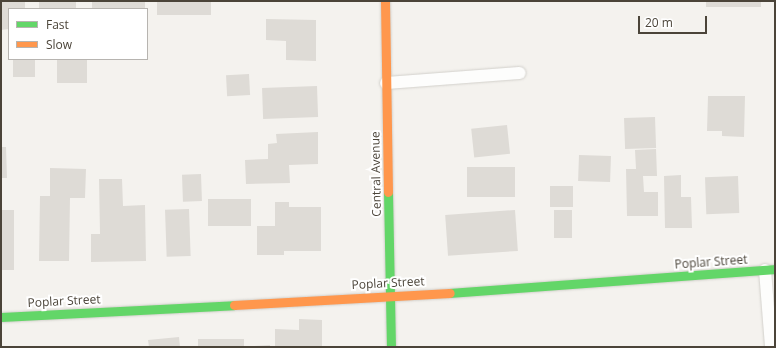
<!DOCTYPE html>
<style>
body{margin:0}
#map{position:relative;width:776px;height:348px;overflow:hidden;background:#f4f2ee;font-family:"Open Sans",sans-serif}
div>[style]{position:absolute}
.building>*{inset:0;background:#dedbd6;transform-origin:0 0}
.roads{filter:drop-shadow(0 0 1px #d2d0cb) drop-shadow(0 0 1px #d2d0cb)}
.lane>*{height:12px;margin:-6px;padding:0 6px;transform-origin:6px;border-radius:6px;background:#fdfdfc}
.fast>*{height:9px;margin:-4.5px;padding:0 4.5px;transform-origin:4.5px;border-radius:4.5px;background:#63d668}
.slow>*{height:9px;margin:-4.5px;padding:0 4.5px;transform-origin:4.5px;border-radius:4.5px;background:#ff974d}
span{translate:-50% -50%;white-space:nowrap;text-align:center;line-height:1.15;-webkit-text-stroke:4px #fff;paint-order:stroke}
.street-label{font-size:12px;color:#4b4439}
.frame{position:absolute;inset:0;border:2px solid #4b4439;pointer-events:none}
.legend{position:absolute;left:8px;top:8px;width:140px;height:52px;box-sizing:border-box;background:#fff;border:1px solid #b7b4b0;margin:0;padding:5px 7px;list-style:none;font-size:12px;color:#4b4439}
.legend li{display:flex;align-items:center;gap:8px;height:20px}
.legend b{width:20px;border:1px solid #b7b4b0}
.scale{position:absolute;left:638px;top:16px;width:69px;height:18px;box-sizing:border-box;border:2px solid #4b4439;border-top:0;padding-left:5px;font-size:12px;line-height:14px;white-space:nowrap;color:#4b4439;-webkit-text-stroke:3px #fff;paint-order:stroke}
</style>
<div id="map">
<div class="building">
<i style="clip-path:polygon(1px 1px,25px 1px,25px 9px,9px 9px,9px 29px,1px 30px)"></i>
<i style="left:39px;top:1px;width:37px;height:8px"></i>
<i style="left:92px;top:1px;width:53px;height:8px"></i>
<i style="left:157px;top:1px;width:54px;height:14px"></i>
<i style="left:706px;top:1px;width:55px;height:6px"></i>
<i style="clip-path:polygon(266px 19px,316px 20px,316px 61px,286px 60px,286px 41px,266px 40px)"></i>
<i style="left:13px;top:59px;width:22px;height:18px"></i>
<i style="left:57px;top:59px;width:30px;height:24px"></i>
<i style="left:249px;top:74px;width:21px;height:23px;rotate:87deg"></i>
<i style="left:317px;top:86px;width:31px;height:55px;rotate:88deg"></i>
<i style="clip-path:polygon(708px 96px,745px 96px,744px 137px,722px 136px,722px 131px,707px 131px)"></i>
<i style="left:655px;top:117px;width:31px;height:31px;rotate:88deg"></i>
<i style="left:507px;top:125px;width:29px;height:36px;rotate:84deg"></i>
<i style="clip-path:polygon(318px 132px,318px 164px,289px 165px,290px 183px,246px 184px,245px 160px,268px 159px,268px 144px,277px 143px,276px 134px)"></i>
<i style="clip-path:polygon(1px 147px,6px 147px,7px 178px,1px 178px)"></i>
<i style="clip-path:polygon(656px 149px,657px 176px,643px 176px,644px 192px,658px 192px,658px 216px,627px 216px,626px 169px,636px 169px,635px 150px)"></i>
<i style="left:579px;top:155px;width:32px;height:26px;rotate:2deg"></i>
<i style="left:467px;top:167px;width:48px;height:30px"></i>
<i style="clip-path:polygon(50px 168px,86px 169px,85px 198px,70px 198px,69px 261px,39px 261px,40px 196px,50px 196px)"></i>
<i style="left:201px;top:174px;width:27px;height:19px;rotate:88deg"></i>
<i style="clip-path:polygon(681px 175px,681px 197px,691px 197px,692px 228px,665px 228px,664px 176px)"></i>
<i style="left:738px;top:176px;width:37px;height:33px;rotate:88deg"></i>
<i style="clip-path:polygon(99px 179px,122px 179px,123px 206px,145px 205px,146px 261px,91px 262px,91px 234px,100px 234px)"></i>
<i style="left:550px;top:186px;width:23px;height:21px"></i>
<i style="left:208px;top:199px;width:43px;height:27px"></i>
<i style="clip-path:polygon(275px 202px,289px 202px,289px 207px,321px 207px,321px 251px,284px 251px,284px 255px,257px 255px,257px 226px,275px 226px)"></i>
<i style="left:189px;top:209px;width:47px;height:24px;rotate:88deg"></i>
<i style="left:1px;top:210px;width:13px;height:60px"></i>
<i style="left:515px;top:210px;width:41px;height:70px;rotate:86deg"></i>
<i style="left:554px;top:210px;width:18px;height:28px"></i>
<i style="clip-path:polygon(299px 319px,322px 320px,322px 347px,275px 347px,275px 329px,299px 330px)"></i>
<i style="clip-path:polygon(179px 337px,180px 347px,149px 347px,148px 340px)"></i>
<i style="left:198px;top:339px;width:46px;height:8px"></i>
<i style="clip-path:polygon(270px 345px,270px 347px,254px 347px,254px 346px)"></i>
</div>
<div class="roads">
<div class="lane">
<i style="left:386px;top:83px;width:134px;rotate:-4.3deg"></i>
<i style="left:765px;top:270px;width:77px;rotate:85.5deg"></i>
</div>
<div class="fast">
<i style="left:388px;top:192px;width:155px;rotate:88.9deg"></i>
<i style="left:450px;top:293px;width:326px;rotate:-4.2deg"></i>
<i style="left:1px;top:317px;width:233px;rotate:-2.9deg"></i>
</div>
<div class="slow">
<i style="left:385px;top:1px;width:191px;rotate:89.1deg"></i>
<i style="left:234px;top:305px;width:216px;rotate:-3.2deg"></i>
</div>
</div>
<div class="street-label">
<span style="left:376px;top:174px;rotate:-91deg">Central Avenue</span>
<span style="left:711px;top:262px;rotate:-4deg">Poplar Street</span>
<span style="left:388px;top:283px;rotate:-3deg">Poplar Street</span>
<span style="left:64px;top:301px;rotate:-3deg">Poplar Street</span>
</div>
<div class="frame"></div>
<ul class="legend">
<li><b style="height:5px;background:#63d668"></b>Fast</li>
<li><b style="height:5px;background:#ff974d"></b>Slow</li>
</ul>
<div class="scale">20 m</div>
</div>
